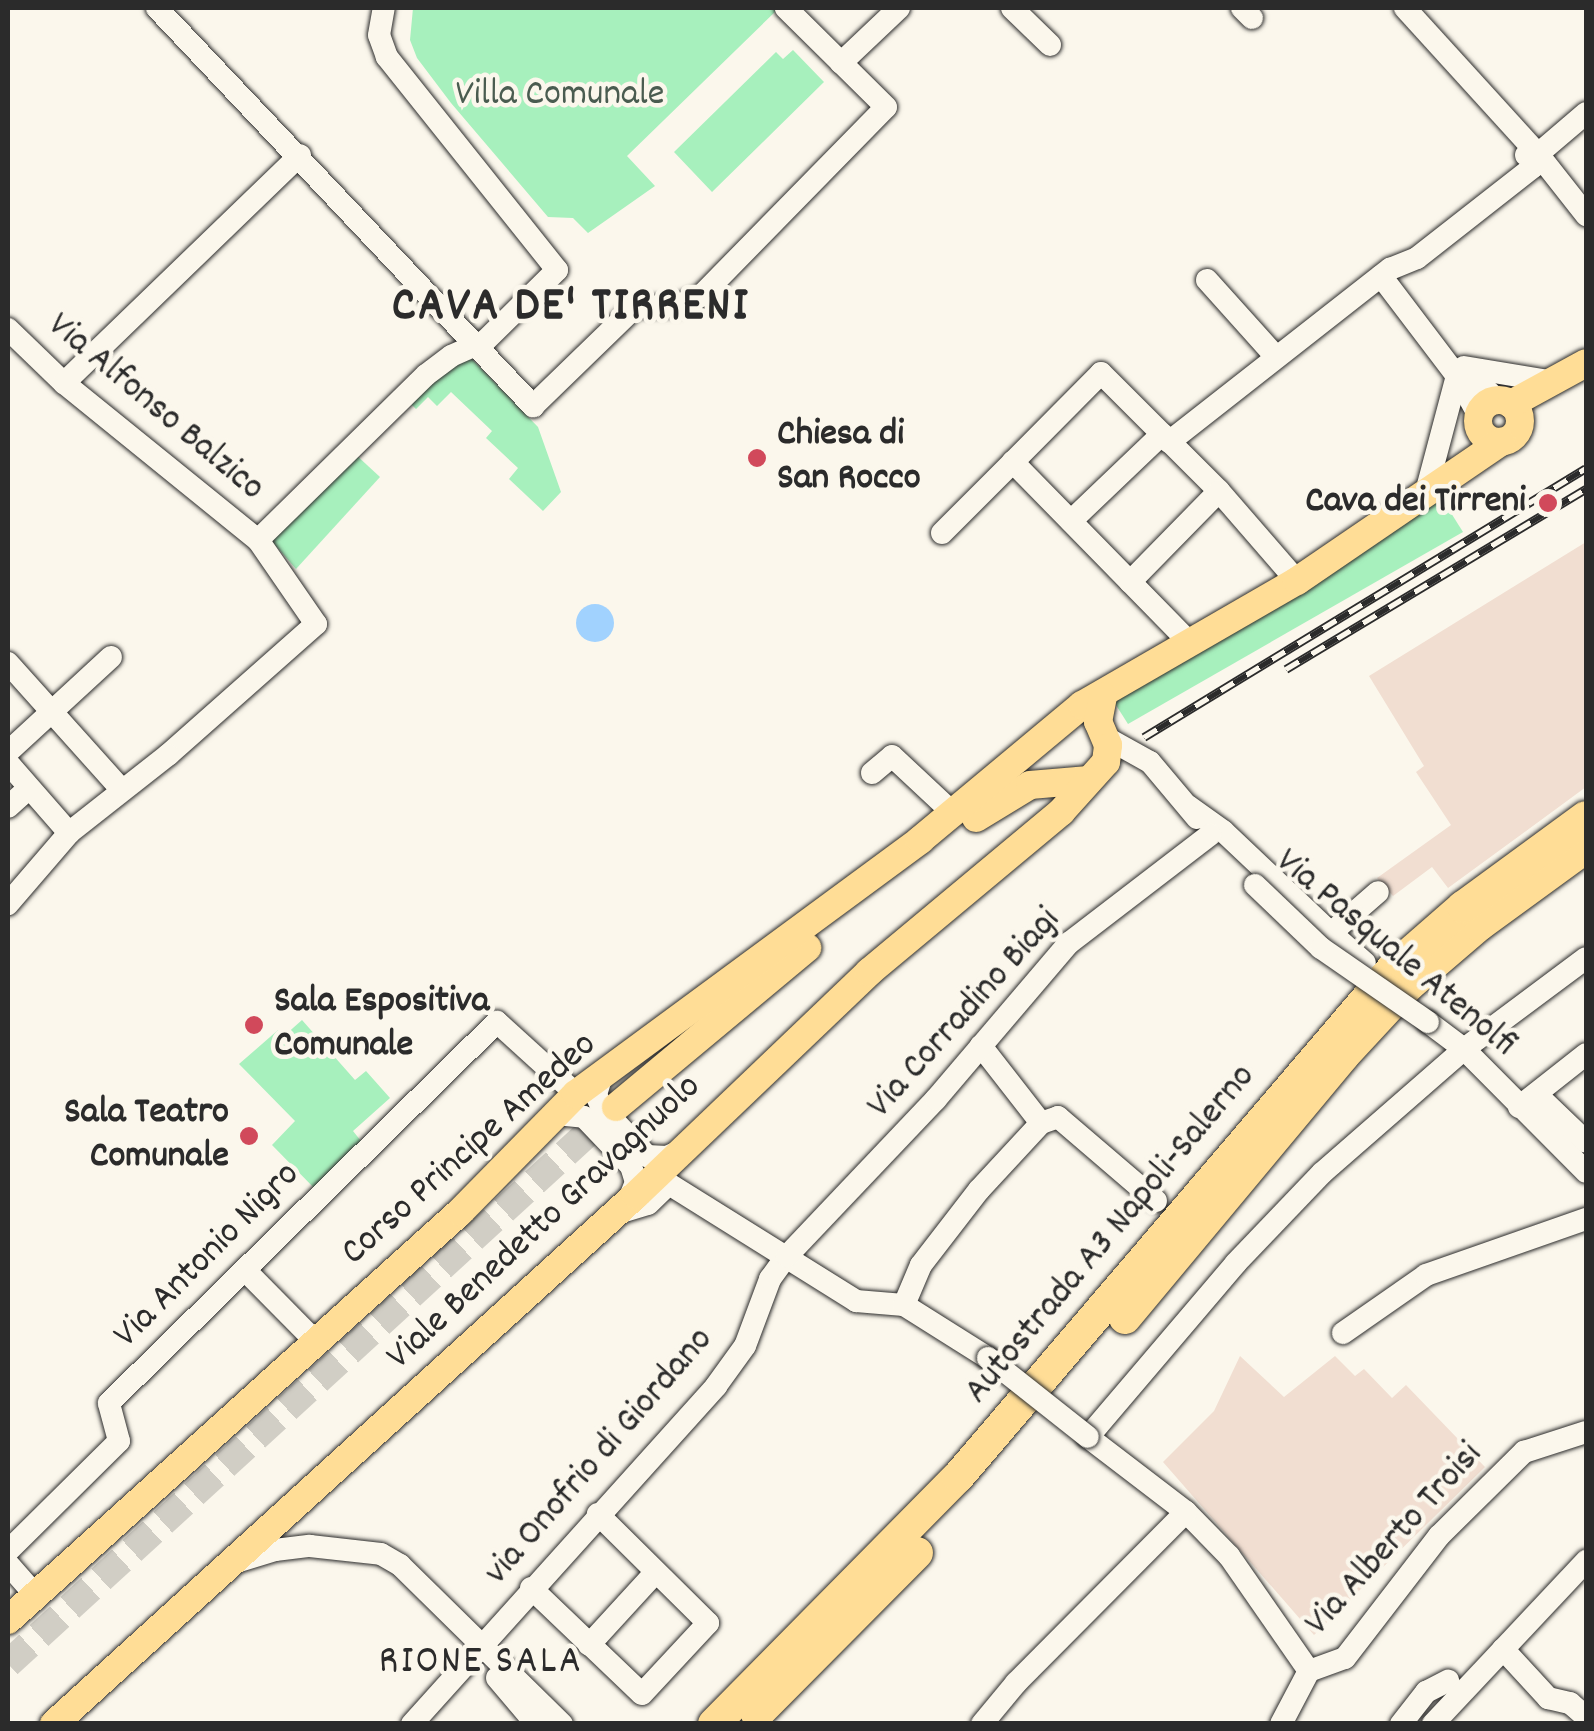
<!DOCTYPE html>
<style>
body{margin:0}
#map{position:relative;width:1594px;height:1731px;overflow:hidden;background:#fbf7ec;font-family:Dekko,sans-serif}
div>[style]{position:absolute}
.built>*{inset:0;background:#f1ded1}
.green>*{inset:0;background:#a7f0bd}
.water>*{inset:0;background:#a1d2fe}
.round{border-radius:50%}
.major-tunnel>*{height:28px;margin-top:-14px;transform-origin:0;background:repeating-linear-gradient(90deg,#d1cec5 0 28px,transparent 0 42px)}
.roads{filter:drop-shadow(0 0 2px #2b2b2b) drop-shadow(0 0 2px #2b2b2b)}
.minor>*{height:22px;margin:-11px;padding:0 11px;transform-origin:11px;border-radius:11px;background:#fbf7ec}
.major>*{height:28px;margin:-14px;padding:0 14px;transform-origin:14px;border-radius:14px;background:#ffdd96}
.major>.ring{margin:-14px;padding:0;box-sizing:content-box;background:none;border:28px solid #ffdd96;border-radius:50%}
.highway>*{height:32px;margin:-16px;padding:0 16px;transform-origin:16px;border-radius:16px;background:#ffdd96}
.rail>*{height:9px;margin-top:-4.5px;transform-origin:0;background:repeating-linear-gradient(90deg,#fbf7ec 0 15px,#2b2b2b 0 30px);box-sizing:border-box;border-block:2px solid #2b2b2b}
.bridges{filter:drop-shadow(0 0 2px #2b2b2b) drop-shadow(0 0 2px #2b2b2b)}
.minor-bridge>*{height:22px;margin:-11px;padding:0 11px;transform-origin:11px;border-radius:11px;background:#fbf7ec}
.dots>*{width:28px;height:28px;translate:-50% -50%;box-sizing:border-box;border:5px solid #fbf7ec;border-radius:50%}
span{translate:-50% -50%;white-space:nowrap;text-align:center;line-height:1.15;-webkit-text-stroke:9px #fbf7ec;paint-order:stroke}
.park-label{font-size:38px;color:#4a5c50}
.street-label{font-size:38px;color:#2b2b2b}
.poi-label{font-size:38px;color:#2b2b2b;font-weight:700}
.left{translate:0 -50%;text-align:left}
.right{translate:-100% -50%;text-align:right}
.neighbourhood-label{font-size:40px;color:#2b2b2b;letter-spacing:2.5px}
.district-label{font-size:48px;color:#2b2b2b;font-weight:700;letter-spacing:2.5px}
.frame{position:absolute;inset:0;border:10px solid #2b2b2b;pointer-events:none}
</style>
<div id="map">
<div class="built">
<i style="clip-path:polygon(1586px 542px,1586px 787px,1448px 888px,1432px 867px,1393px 896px,1377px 878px,1451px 825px,1416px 772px,1424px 766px,1369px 676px)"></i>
<i style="clip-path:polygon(1240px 1356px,1284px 1397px,1335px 1356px,1355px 1376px,1364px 1369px,1392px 1398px,1406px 1385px,1485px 1467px,1314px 1635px,1163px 1462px,1214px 1411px)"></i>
</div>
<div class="green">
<i style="clip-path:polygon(413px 8px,775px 8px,777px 10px,627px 156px,655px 186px,588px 233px,573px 218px,548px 217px,451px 103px,417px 58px,410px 40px)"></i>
<i style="clip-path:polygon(793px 50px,824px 82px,712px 192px,674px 152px,776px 52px,783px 59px)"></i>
<i style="clip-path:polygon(468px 355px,538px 427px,561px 492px,543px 511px,509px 479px,518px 468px,486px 438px,492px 431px,451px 392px,437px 406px,428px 397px,416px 409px,407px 400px)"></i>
<i style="clip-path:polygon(354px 453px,380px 477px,296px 569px,269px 538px)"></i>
<i style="clip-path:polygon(1436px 503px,1446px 505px,1463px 532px,1128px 724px,1114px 702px)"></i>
<i style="clip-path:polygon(302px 1020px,355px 1080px,366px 1071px,390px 1098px,353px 1131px,361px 1141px,317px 1191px,272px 1145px,295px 1121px,239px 1064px,278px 1030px,284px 1036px)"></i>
</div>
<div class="water">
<i class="round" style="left:576px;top:604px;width:38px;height:38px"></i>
</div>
<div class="major-tunnel">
<i style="left:8px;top:1664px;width:819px;rotate:-42.48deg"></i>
</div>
<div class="roads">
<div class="minor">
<i style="left:157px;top:8px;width:548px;rotate:46.63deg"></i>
<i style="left:533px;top:406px;width:142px;rotate:-44.1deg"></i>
<i style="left:635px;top:307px;width:41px;rotate:-1.4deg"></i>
<i style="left:676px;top:306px;width:27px;rotate:-22deg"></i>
<i style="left:701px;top:296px;width:264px;rotate:-45.6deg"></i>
<i style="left:886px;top:107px;width:141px;rotate:-135.3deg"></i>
<i style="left:1012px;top:8px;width:53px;rotate:44.2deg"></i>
<i style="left:1242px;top:8px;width:14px;rotate:45deg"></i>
<i style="left:1405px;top:8px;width:197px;rotate:47.7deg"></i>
<i style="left:1538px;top:154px;width:78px;rotate:51.8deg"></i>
<i style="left:841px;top:63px;width:80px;rotate:-43.5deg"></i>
<i style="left:1526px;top:155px;width:12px;rotate:-5deg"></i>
<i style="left:1538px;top:154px;width:63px;rotate:-40.5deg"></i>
<i style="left:1381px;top:276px;width:126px;rotate:52.8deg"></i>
<i style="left:1457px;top:376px;width:46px;rotate:61.2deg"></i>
<i style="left:1207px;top:280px;width:103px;rotate:48.1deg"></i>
<i style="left:8px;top:329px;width:78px;rotate:44deg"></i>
<i style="left:64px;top:383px;width:250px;rotate:39deg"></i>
<i style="left:258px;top:540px;width:102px;rotate:55.4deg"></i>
<i style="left:316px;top:624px;width:198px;rotate:138.5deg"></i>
<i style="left:168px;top:755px;width:126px;rotate:141.8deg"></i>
<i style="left:69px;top:833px;width:94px;rotate:130.7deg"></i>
<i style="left:1464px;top:367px;width:92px;rotate:9.4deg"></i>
<i style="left:1467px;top:371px;width:42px;rotate:44deg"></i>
<i style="left:64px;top:383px;width:328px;rotate:-44deg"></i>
<i style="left:1169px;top:442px;width:281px;rotate:-38.1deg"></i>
<i style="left:1390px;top:269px;width:29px;rotate:-22deg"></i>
<i style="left:1417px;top:258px;width:147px;rotate:-38.1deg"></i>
<i style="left:1533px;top:167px;width:14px;rotate:-69deg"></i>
<i style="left:1425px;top:496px;width:124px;rotate:-75.1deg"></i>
<i style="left:1071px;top:521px;width:126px;rotate:-43.7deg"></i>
<i style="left:942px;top:533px;width:100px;rotate:-45deg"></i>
<i style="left:258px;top:540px;width:235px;rotate:-44.5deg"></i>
<i style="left:426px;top:375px;width:31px;rotate:-37deg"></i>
<i style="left:451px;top:356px;width:37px;rotate:-24deg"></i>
<i style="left:485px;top:341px;width:101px;rotate:-44.6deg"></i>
<i style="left:557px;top:270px;width:273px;rotate:-128.6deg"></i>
<i style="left:387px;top:57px;width:23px;rotate:-110deg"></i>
<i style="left:379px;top:35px;width:27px;rotate:-80deg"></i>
<i style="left:1130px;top:582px;width:127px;rotate:-45.6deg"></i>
<i style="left:1191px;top:644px;width:255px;rotate:-134.4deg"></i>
<i style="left:1013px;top:462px;width:125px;rotate:-45.3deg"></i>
<i style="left:1101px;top:373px;width:167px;rotate:45deg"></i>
<i style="left:1219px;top:491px;width:119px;rotate:49.1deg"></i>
<i style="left:8px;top:663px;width:169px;rotate:48.1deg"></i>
<i style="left:1105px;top:737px;width:51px;rotate:29.1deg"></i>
<i style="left:1150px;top:762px;width:73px;rotate:50deg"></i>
<i style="left:8px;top:752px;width:140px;rotate:-42.7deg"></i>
<i style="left:8px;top:763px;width:93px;rotate:48.9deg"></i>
<i style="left:872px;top:773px;width:26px;rotate:-40deg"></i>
<i style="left:892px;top:756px;width:85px;rotate:43.1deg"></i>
<i style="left:1188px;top:806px;width:43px;rotate:35.5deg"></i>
<i style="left:1223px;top:831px;width:149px;rotate:43.4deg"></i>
<i style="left:1331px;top:933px;width:62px;rotate:-41.1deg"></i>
<i style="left:8px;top:807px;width:28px;rotate:-42deg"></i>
<i style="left:1331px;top:933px;width:45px;rotate:41.4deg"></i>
<i style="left:1428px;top:1022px;width:45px;rotate:36.9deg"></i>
<i style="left:1464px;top:1049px;width:173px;rotate:45.2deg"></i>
<i style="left:602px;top:1075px;width:21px;rotate:107deg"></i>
<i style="left:596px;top:1095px;width:14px;rotate:65deg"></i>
<i style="left:602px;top:1108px;width:66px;rotate:46.8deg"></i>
<i style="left:647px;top:1156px;width:20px;rotate:3deg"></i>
<i style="left:667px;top:1157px;width:17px;rotate:-25deg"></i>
<i style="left:1536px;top:1094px;width:69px;rotate:43.8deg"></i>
<i style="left:1519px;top:1107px;width:85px;rotate:-38.3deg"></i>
<i style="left:556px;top:1114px;width:28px;rotate:6deg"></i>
<i style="left:584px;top:1117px;width:68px;rotate:46.2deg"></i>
<i style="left:631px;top:1166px;width:17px;rotate:73deg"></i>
<i style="left:636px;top:1182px;width:22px;rotate:112deg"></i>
<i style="left:1041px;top:1123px;width:18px;rotate:-19deg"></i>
<i style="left:1058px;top:1117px;width:129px;rotate:40.6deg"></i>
<i style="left:618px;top:1213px;width:31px;rotate:-17deg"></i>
<i style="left:648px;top:1204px;width:29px;rotate:-44deg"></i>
<i style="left:669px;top:1184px;width:221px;rotate:32deg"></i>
<i style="left:856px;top:1301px;width:48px;rotate:4.8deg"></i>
<i style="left:904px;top:1305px;width:99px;rotate:32.2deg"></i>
<i style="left:246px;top:1271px;width:98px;rotate:45.4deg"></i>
<i style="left:904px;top:1305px;width:43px;rotate:-67deg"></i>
<i style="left:921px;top:1265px;width:95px;rotate:-52.3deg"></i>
<i style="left:979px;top:1190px;width:91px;rotate:-47.2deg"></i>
<i style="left:1041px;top:1123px;width:98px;rotate:-127.9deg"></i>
<i style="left:1343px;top:1333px;width:101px;rotate:-34.9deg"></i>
<i style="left:1426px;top:1275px;width:170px;rotate:-19.3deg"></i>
<i style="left:8px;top:1551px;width:156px;rotate:-44.7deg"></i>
<i style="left:119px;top:1441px;width:39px;rotate:-105deg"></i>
<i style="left:109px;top:1403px;width:544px;rotate:-44.48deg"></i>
<i style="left:497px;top:1022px;width:107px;rotate:42.3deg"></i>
<i style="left:236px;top:1562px;width:41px;rotate:-17.1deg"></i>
<i style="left:275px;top:1550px;width:35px;rotate:-7deg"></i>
<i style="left:310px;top:1546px;width:71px;rotate:6.4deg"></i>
<i style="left:381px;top:1554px;width:22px;rotate:30deg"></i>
<i style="left:400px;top:1565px;width:227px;rotate:44.5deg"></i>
<i style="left:8px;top:1564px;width:43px;rotate:48.8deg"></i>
<i style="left:531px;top:1588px;width:153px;rotate:43.7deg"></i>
<i style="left:642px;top:1694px;width:97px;rotate:-47.1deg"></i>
<i style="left:708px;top:1623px;width:155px;rotate:-135.3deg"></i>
<i style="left:589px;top:1645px;width:99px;rotate:-47.5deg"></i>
<i style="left:1503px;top:1649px;width:67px;rotate:47.4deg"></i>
<i style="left:1548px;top:1698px;width:23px;rotate:13deg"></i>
<i style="left:1570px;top:1703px;width:21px;rotate:41deg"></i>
<i style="left:1309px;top:1671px;width:140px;rotate:-124.8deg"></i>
<i style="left:1229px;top:1556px;width:62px;rotate:-134.3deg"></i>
<i style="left:1186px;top:1512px;width:123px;rotate:-142.6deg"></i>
<i style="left:1088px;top:1437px;width:228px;rotate:-49.6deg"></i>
<i style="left:1236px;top:1263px;width:124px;rotate:-46.3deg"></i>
<i style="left:1322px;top:1173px;width:189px;rotate:-41.1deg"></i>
<i style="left:1464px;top:1049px;width:152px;rotate:-36.7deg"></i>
<i style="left:1309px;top:1671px;width:38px;rotate:-20deg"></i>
<i style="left:1345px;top:1658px;width:154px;rotate:-52.4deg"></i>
<i style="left:1439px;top:1536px;width:120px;rotate:-44.7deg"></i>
<i style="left:1524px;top:1452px;width:65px;rotate:-17.9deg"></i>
<i style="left:497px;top:1678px;width:60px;rotate:49.7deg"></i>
<i style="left:412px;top:1724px;width:455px;rotate:-48deg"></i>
<i style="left:716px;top:1386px;width:49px;rotate:-54.1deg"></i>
<i style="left:745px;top:1346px;width:72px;rotate:-69.5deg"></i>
<i style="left:770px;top:1279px;width:29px;rotate:-54deg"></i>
<i style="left:787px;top:1256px;width:216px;rotate:-46.5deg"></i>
<i style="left:936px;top:1099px;width:205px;rotate:-49.6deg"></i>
<i style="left:1069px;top:943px;width:178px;rotate:-37.5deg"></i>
<i style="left:982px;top:1724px;width:53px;rotate:-50.3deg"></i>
<i style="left:1016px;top:1683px;width:241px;rotate:-45.2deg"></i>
<i style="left:1281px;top:1724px;width:60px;rotate:-62.2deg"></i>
<i style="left:1401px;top:1724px;width:41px;rotate:-52deg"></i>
<i style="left:1426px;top:1692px;width:25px;rotate:-27deg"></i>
<i style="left:1433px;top:1724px;width:224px;rotate:-46.8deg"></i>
</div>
<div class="major">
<i class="ring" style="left:1478px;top:400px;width:14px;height:14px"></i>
<i style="left:1511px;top:404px;width:85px;rotate:-28.7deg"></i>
<i style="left:976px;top:818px;width:63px;rotate:-31.4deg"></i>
<i style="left:1030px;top:785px;width:59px;rotate:-4.8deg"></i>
<i style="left:616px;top:1107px;width:249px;rotate:-39.8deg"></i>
<i style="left:8px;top:1620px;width:609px;rotate:-42.07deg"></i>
<i style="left:460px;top:1212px;width:165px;rotate:-45.5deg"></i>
<i style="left:576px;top:1094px;width:428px;rotate:-36.4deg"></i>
<i style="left:920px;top:840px;width:211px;rotate:-39.8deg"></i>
<i style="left:1082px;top:705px;width:248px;rotate:-30deg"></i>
<i style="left:1297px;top:581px;width:247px;rotate:-34.3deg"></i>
<i style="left:54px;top:1724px;width:786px;rotate:-42.27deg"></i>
<i style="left:636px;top:1195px;width:323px;rotate:-43.7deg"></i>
<i style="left:869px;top:972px;width:250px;rotate:-39.8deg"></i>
<i style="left:1061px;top:812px;width:67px;rotate:-48deg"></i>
<i style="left:1106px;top:762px;width:17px;rotate:-83deg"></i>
<i style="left:1108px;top:745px;width:25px;rotate:-113deg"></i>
<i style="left:1098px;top:722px;width:26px;rotate:-79deg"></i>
</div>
<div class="highway">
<i style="left:1125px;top:1318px;width:341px;rotate:-50.2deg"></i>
<i style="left:1343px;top:1056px;width:98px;rotate:-47.1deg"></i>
<i style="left:1410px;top:984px;width:91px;rotate:-40.5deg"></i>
<i style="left:1479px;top:925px;width:132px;rotate:-36.1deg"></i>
<i style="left:757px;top:1714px;width:227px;rotate:-45.2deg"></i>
<i style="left:714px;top:1724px;width:347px;rotate:-45.4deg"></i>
<i style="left:958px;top:1477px;width:670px;rotate:-49.48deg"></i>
<i style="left:1393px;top:968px;width:93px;rotate:-41.1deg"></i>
<i style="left:1463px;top:907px;width:152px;rotate:-36.2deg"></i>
</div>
</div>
<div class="rail">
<i style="left:1286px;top:669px;width:350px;rotate:-31deg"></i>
<i style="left:1144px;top:737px;width:517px;rotate:-31.32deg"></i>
</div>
<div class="bridges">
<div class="minor-bridge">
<i style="left:1255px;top:885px;width:91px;rotate:43.7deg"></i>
<i style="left:1321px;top:948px;width:130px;rotate:34.7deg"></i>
<i style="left:988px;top:1358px;width:127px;rotate:38.3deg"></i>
</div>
</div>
<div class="dots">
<i style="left:757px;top:458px;background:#d1495b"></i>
<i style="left:1548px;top:503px;background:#d1495b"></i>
<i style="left:254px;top:1025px;background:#d1495b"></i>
<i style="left:249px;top:1136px;background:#d1495b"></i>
</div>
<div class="park-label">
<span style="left:560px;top:96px">Villa Comunale</span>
</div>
<div class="street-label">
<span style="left:155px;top:408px;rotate:40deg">Via Alfonso Balzico</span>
<span style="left:1395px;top:954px;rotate:40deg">Via Pasquale Atenolfi</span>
<span style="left:965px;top:1014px;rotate:-48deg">Via Corradino Biagi</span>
<span style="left:470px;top:1150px;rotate:-42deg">Corso Principe Amedeo</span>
<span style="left:545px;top:1223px;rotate:-43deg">Viale Benedetto Gravagnuolo</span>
<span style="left:1111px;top:1235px;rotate:-50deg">Autostrada A3 Napoli-Salerno</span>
<span style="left:208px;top:1256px;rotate:-45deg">Via Antonio Nigro</span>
<span style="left:600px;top:1457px;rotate:-49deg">via Onofrio di Giordano</span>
<span style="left:1395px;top:1540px;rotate:-48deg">Via Alberto Troisi</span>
</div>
<div class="poi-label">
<span class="left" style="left:777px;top:458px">Chiesa di<br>San Rocco</span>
<span class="right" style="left:1526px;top:503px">Cava dei Tirreni</span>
<span class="left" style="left:274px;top:1025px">Sala Espositiva<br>Comunale</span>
<span class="right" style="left:229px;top:1136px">Sala Teatro<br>Comunale</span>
</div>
<div class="neighbourhood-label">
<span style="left:481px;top:1664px">RIONE SALA</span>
</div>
<div class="district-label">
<span style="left:571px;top:309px">CAVA DE' TIRRENI</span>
</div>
<div class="frame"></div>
</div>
